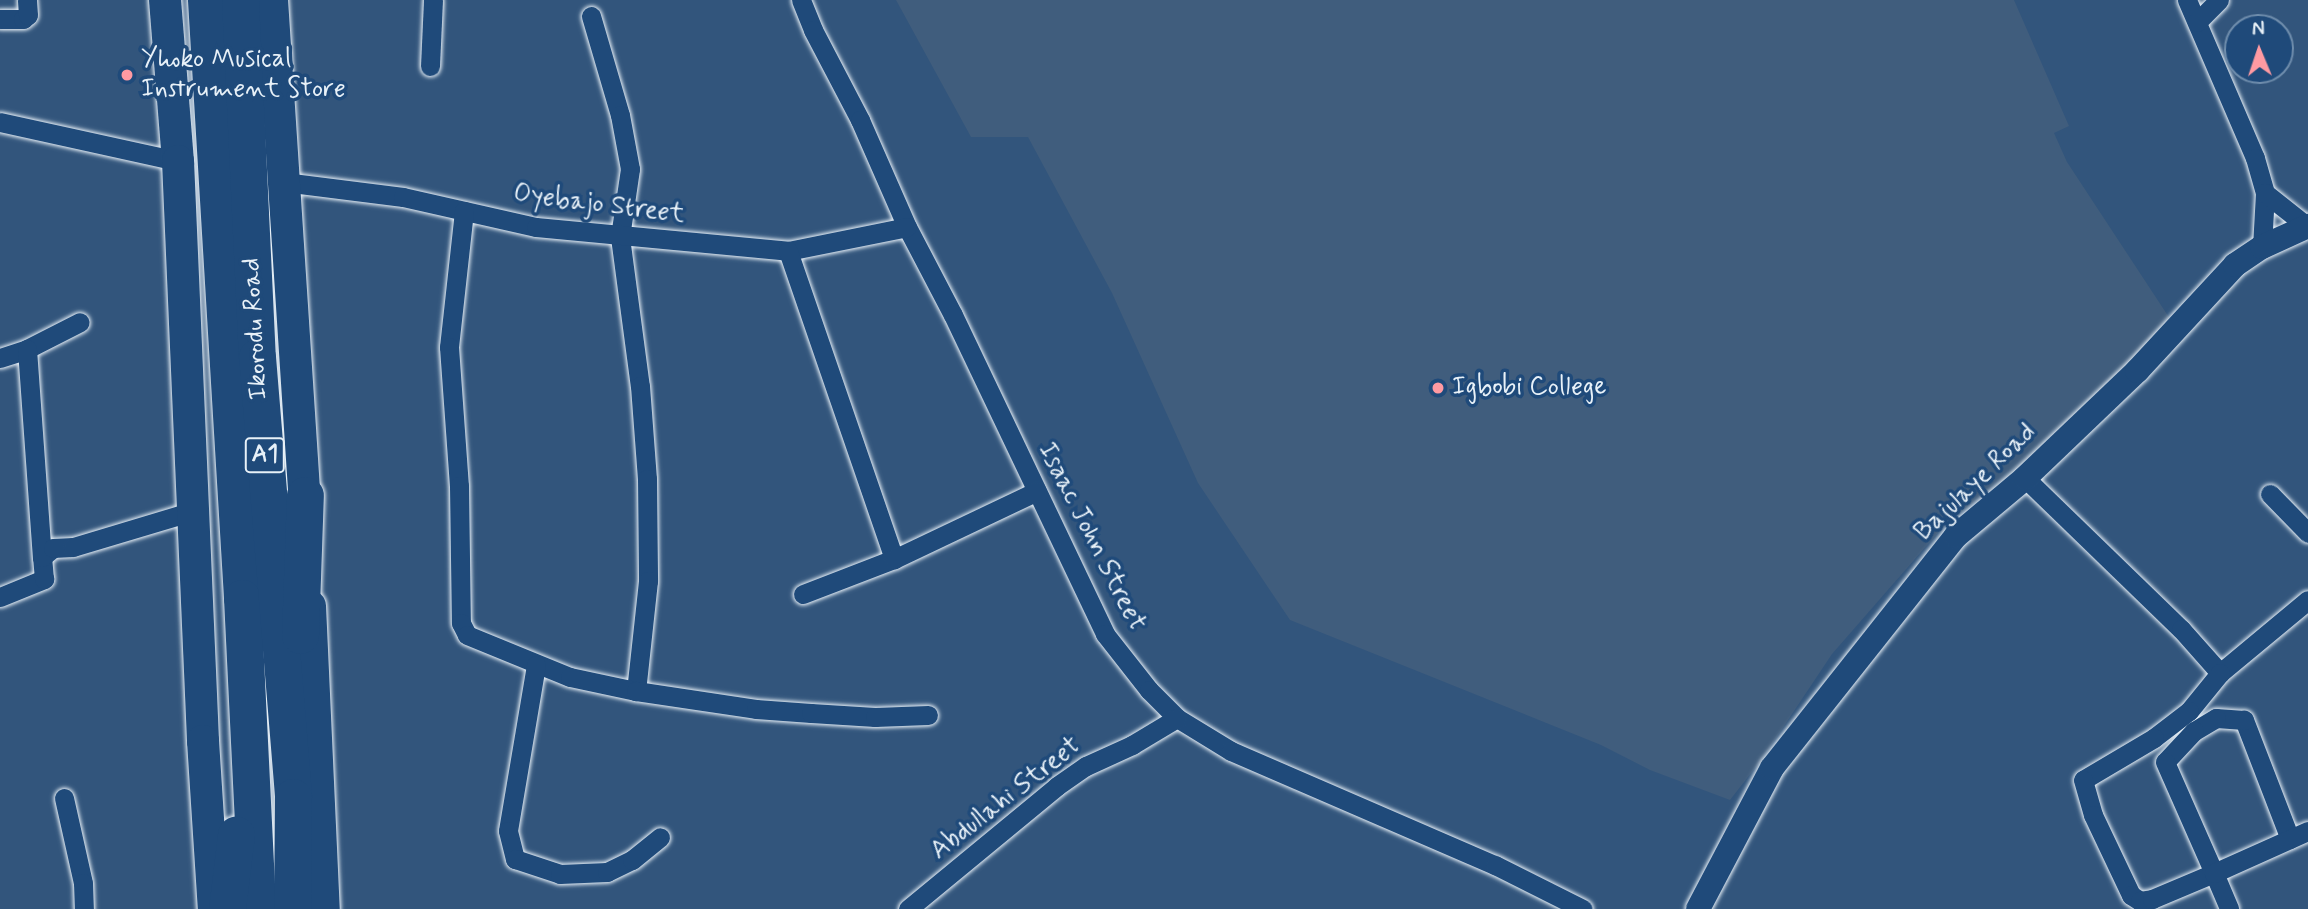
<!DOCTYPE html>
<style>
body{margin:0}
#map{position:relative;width:2308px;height:909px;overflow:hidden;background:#32557c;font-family:Mynerve,sans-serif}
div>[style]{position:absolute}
.built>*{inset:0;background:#405d7d}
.roads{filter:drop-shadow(0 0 2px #e8f1f8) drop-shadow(0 0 2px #e8f1f8)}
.minor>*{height:19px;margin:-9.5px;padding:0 9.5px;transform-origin:9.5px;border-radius:9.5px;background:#1f4a7a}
.tertiary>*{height:24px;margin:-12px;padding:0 12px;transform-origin:12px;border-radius:12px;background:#1f4a7a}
.primary>*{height:32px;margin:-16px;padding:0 16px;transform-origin:16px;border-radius:16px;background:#1f4a7a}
.motorway>*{height:37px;margin:-18.5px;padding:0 18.5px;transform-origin:18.5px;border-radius:18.5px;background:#1f4a7a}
.dots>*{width:19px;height:19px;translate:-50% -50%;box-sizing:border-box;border:4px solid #1f4a7a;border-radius:50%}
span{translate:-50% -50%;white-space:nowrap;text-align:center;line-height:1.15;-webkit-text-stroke:7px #1f4a7a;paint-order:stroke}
.shield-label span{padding:2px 5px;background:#1f4a7a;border:2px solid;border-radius:5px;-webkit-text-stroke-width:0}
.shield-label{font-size:24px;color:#e8f1f8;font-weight:700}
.poi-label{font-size:26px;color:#e8f1f8}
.left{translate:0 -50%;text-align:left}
.street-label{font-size:26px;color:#e8f1f8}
.north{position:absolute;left:2224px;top:14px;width:70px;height:70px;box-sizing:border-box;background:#1f4a7a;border:2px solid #6f8dac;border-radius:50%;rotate:358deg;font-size:19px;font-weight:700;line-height:28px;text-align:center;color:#e8f1f8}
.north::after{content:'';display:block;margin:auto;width:24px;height:32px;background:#ff9aa2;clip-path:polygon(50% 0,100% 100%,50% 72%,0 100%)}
</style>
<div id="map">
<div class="built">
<i style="clip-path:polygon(896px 0,2014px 0,2069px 126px,2054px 133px,2067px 162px,2176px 328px,2058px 437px,1942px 528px,1832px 654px,1762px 759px,1730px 800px,1650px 770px,1601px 745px,1290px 620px,1198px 483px,1112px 293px,1028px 137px,971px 137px)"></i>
</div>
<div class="roads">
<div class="minor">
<i style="left:801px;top:0;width:32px;rotate:68deg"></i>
<i style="left:813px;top:30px;width:102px;rotate:62.4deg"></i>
<i style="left:860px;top:120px;width:117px;rotate:66.3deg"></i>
<i style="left:907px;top:227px;width:99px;rotate:62.4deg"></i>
<i style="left:953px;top:315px;width:353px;rotate:64.5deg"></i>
<i style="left:1105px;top:634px;width:71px;rotate:51.8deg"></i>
<i style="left:1149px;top:690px;width:40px;rotate:45deg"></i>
<i style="left:1177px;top:718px;width:63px;rotate:31.4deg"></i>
<i style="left:1231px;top:751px;width:288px;rotate:23.4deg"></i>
<i style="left:1495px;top:865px;width:98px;rotate:26.6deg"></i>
<i style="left:2187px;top:0;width:172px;rotate:66.7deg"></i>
<i style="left:2255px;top:158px;width:36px;rotate:74deg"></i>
<i style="left:2265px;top:193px;width:54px;rotate:93.2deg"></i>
<i style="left:591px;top:16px;width:103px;rotate:73.7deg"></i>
<i style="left:620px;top:115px;width:55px;rotate:79.5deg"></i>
<i style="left:630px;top:169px;width:69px;rotate:98.4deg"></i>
<i style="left:620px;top:237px;width:150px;rotate:82.4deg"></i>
<i style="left:640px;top:386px;width:93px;rotate:85.7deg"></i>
<i style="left:647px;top:479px;width:102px;rotate:89.4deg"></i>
<i style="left:648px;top:581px;width:111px;rotate:96.2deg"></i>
<i style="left:0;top:19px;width:23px"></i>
<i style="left:23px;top:19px;width:6px;rotate:-39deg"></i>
<i style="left:28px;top:15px;width:15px;rotate:-94deg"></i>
<i style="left:2197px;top:22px;width:31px;rotate:-45deg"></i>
<i style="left:430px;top:66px;width:66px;rotate:-87.4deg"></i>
<i style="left:0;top:122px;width:182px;rotate:12.4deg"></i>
<i style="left:284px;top:182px;width:120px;rotate:7.2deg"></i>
<i style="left:403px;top:197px;width:136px;rotate:12.7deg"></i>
<i style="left:536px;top:227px;width:253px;rotate:5.4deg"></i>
<i style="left:788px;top:251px;width:121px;rotate:-11.4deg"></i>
<i style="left:2265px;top:193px;width:55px;rotate:38.3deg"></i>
<i style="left:464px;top:211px;width:137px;rotate:96.3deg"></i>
<i style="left:449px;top:347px;width:139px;rotate:85.9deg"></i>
<i style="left:459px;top:486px;width:137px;rotate:89.2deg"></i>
<i style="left:461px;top:623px;width:13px;rotate:63deg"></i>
<i style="left:467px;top:635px;width:111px;rotate:22.2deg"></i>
<i style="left:570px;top:677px;width:67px;rotate:12deg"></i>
<i style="left:636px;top:691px;width:121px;rotate:8.5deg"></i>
<i style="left:756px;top:709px;width:55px;rotate:4.2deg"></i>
<i style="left:811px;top:713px;width:64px;rotate:3.6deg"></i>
<i style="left:875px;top:717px;width:53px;rotate:-2.2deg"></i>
<i style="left:788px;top:251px;width:326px;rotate:71deg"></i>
<i style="left:27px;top:349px;width:59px;rotate:-27deg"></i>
<i style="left:0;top:358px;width:28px;rotate:-18deg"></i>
<i style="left:27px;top:349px;width:209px;rotate:85.9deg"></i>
<i style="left:2025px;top:478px;width:217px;rotate:44.1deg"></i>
<i style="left:2181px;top:629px;width:59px;rotate:48.4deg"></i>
<i style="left:2220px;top:673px;width:114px;rotate:-39.7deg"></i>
<i style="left:2270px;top:494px;width:54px;rotate:45.7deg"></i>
<i style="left:803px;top:594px;width:97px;rotate:-21deg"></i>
<i style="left:894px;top:559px;width:158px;rotate:-25.4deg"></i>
<i style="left:0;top:597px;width:48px;rotate:-22.2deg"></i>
<i style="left:44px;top:579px;width:22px;rotate:-95deg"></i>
<i style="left:42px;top:557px;width:14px;rotate:-39deg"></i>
<i style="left:53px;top:548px;width:20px;rotate:-3deg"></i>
<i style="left:73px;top:547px;width:125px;rotate:-16.7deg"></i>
<i style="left:536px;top:665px;width:168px;rotate:99.6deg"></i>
<i style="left:508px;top:831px;width:29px;rotate:76deg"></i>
<i style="left:515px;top:859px;width:47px;rotate:18.4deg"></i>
<i style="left:560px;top:874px;width:47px;rotate:-2.4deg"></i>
<i style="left:607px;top:872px;width:28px;rotate:-26deg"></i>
<i style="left:632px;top:860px;width:36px;rotate:-39deg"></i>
<i style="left:2220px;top:673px;width:49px;rotate:129.2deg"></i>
<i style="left:2189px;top:711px;width:44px;rotate:142.4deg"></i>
<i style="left:2154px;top:738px;width:82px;rotate:149.4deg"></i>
<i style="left:2083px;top:780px;width:36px;rotate:74deg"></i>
<i style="left:2093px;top:815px;width:89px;rotate:64.6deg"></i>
<i style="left:2131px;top:895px;width:11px;rotate:34deg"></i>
<i style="left:2140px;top:901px;width:12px;rotate:-9deg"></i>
<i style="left:2152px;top:899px;width:67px;rotate:-22.8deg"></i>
<i style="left:2214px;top:873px;width:39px;rotate:67deg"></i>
<i style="left:64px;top:798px;width:87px;rotate:77.4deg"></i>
<i style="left:83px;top:883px;width:26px;rotate:88deg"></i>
<i style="left:2290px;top:839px;width:128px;rotate:-111.1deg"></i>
<i style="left:2244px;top:720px;width:28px;rotate:-176deg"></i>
<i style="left:2216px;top:718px;width:26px;rotate:149deg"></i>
<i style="left:2194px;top:731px;width:42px;rotate:133.1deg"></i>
<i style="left:2165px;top:762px;width:121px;rotate:66.2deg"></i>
<i style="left:2214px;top:873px;width:103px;rotate:-24.1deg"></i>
<i style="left:908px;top:909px;width:193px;rotate:-39.5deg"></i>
<i style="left:1057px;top:786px;width:35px;rotate:-35deg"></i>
<i style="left:1086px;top:766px;width:51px;rotate:-24.5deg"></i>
<i style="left:1132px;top:745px;width:52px;rotate:-31deg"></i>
</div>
<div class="tertiary">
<i style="left:1698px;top:909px;width:159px;rotate:-62.3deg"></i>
<i style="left:1772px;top:768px;width:296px;rotate:-51.6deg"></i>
<i style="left:1956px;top:536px;width:90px;rotate:-40deg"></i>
<i style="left:2025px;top:478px;width:155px;rotate:-43.7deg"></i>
<i style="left:2137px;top:371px;width:144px;rotate:-47.2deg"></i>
<i style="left:2235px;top:265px;width:32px;rotate:-34deg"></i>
<i style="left:2262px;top:247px;width:51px;rotate:-24.5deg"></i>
</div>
<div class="primary">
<i style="left:165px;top:0;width:162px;rotate:85.4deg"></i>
<i style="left:178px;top:161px;width:581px;rotate:87.53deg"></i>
<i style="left:203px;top:741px;width:168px;rotate:86.3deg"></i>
<i style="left:272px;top:0;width:521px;rotate:86.26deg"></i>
<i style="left:310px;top:606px;width:303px;rotate:87.4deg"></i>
</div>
<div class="motorway">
<i style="left:206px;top:0;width:599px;rotate:86.55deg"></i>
<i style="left:242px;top:598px;width:311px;rotate:87.2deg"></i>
<i style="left:240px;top:0;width:357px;rotate:87.3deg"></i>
<i style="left:257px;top:357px;width:441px;rotate:85.3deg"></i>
<i style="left:293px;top:797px;width:112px;rotate:90.5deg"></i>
<i style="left:300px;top:635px;width:140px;rotate:-88deg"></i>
<i style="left:227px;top:909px;width:75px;rotate:-83.1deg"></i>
</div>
</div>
<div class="dots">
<i style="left:127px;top:75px;background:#ff9aa2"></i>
<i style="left:1438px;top:388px;background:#ff9aa2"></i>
</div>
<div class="shield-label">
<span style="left:265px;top:455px">A1</span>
</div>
<div class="poi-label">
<span class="left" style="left:141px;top:75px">Yhoko Musical<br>Instrument Store</span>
<span class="left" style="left:1452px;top:388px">Igbobi College</span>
</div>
<div class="street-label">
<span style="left:599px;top:205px;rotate:7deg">Oyebajo Street</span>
<span style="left:256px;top:329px;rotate:-93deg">Ikorodu Road</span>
<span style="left:1976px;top:483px;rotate:-44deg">Bajulaye Road</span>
<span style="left:1091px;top:537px;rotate:63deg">Isaac John Street</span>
<span style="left:1006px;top:799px;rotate:-38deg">Abdullahi Street</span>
</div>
<div class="north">N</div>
</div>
